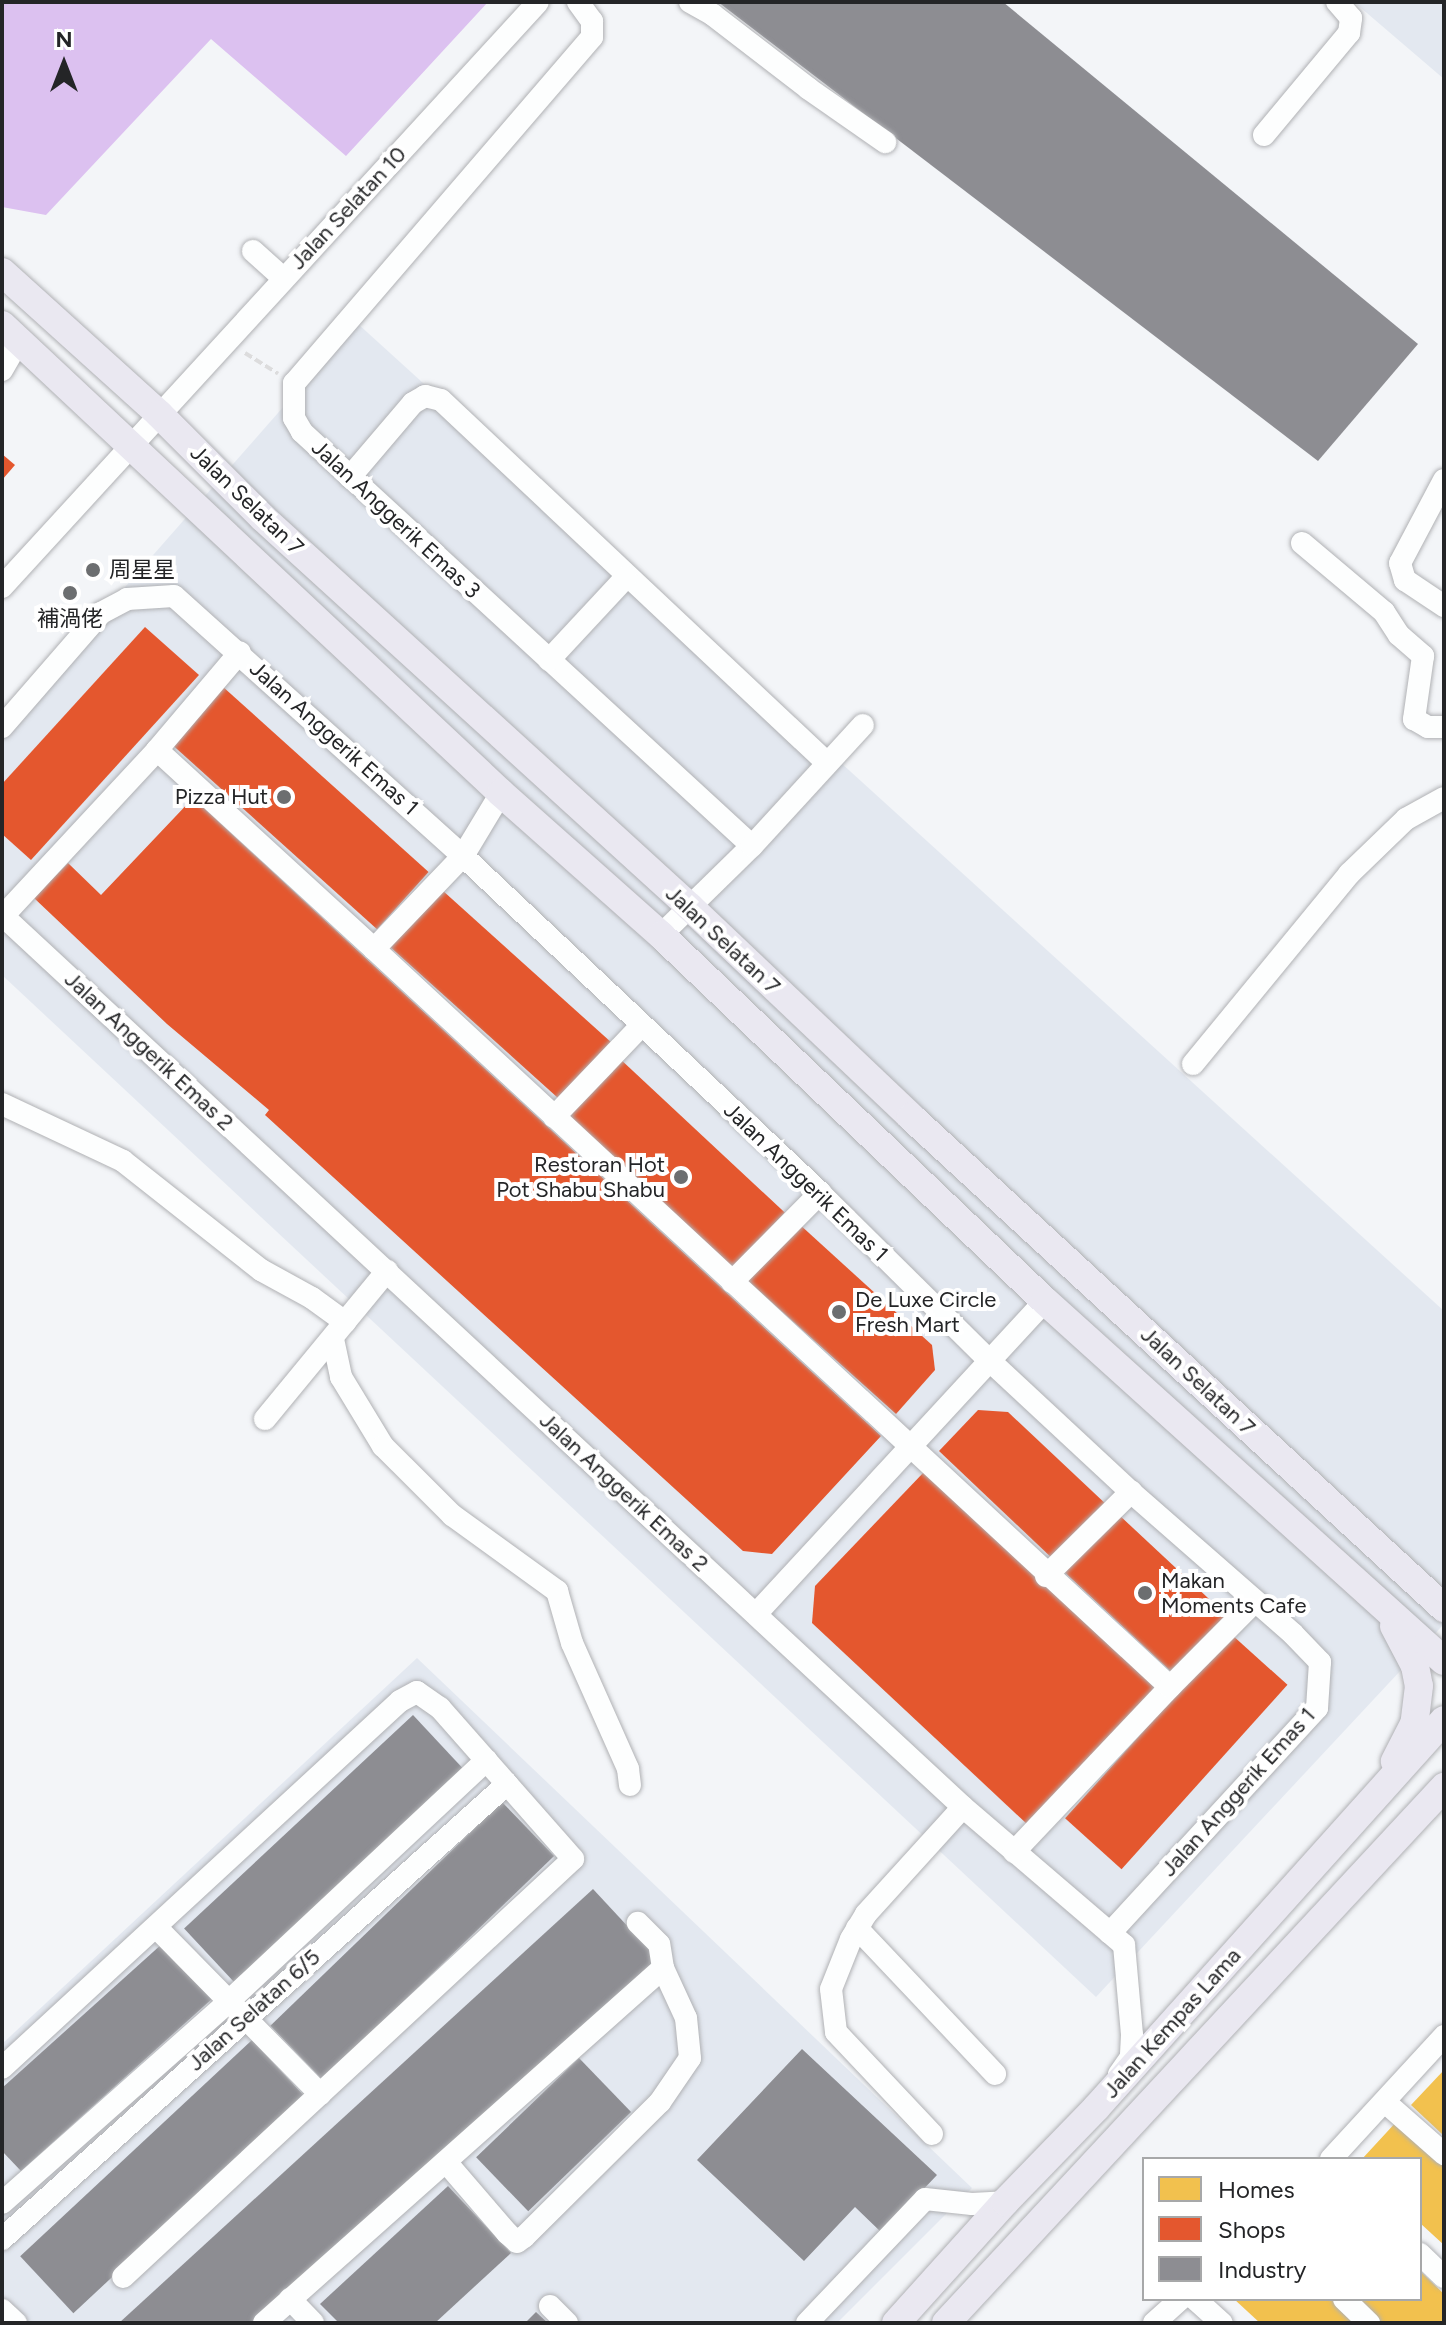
<!DOCTYPE html>
<meta charset="utf-8">
<style>
body{margin:0}
#map{position:relative;width:1446px;height:2325px;overflow:hidden;background:#f3f5f8;font-family:Figtree,"Noto Sans SC",sans-serif}
div>[style]{position:absolute}
.built>*{inset:0;background:#e3e8f0}
.forest>*{inset:0;background:#dcc1f0}
.homes>*{inset:0;background:#f2c14e}
.shops>*{inset:0;background:#e4572e;transform-origin:0 0}
.industry>*{inset:0;background:#8d8d92;transform-origin:0 0}
.path>*{height:4px;margin-top:-2px;transform-origin:0;background:repeating-linear-gradient(90deg,#dcdcdd 0 8px,transparent 0 12px)}
.roads{filter:drop-shadow(0 0 2px #b0b1b4) drop-shadow(0 0 2px #b0b1b4)}
.minor>*{height:22px;margin:-11px;padding:0 11px;transform-origin:11px;border-radius:11px;background:#fdfefe}
.major>*{height:28px;margin:-14px;padding:0 14px;transform-origin:14px;border-radius:14px;background:#eae8f1}
.dots>*{width:22px;height:22px;translate:-50% -50%;box-sizing:border-box;border:4px solid #fff;border-radius:50%}
span{translate:-50% -50%;white-space:nowrap;text-align:center;line-height:1.15;-webkit-text-stroke:8px #fff;paint-order:stroke}
.street-label{font-size:22px;color:#242527}
.poi-label{font-size:22px;color:#242527}
.left{translate:0 -50%;text-align:left}
.right{translate:-100% -50%;text-align:right}
.frame{position:absolute;inset:0;border:4px solid #242527;pointer-events:none}
.legend{position:absolute;left:1142px;top:2157px;width:280px;height:144px;box-sizing:border-box;background:#fff;border:2px solid #a7a8a9;margin:0;padding:10px 14px;list-style:none;font-size:24px;color:#242527}
.legend li{display:flex;align-items:center;gap:16px;height:40px}
.legend b{width:40px;border:2px solid #a7a8a9}
.north{position:absolute;left:24px;top:24px;width:80px;height:80px;-webkit-text-stroke:6px #fff;paint-order:stroke;rotate:0deg;font-size:22px;font-weight:700;line-height:32px;text-align:center;color:#242527}
.north::after{content:'';display:block;margin:auto;width:28px;height:36px;background:#242527;clip-path:polygon(50% 0,100% 100%,50% 72%,0 100%)}
</style>
<div id="map">
<div class="built">
<i style="clip-path:polygon(1354px 2px,1444px 2px,1444px 80px,1444px 79px)"></i>
<i style="clip-path:polygon(357px 323px,1444px 1311px,1444px 1624px,1096px 1997px,2px 975px,2px 727px)"></i>
<i style="clip-path:polygon(417px 1658px,972px 2188px,837px 2323px,2px 2323px,2px 2044px)"></i>
</div>
<div class="forest">
<i style="clip-path:polygon(2px 2px,488px 2px,346px 156px,211px 39px,46px 215px,2px 207px)"></i>
</div>
<div class="homes">
<i style="clip-path:polygon(1444px 2070px,1444px 2136px,1411px 2105px)"></i>
<i style="clip-path:polygon(1398px 2120px,1444px 2162px,1444px 2245px,1420px 2223px,1420px 2159px,1362px 2159px)"></i>
<i style="clip-path:polygon(1420px 2271px,1444px 2294px,1444px 2323px,1382px 2323px,1357px 2299px,1420px 2299px)"></i>
<i style="clip-path:polygon(1234px 2299px,1333px 2299px,1359px 2323px,1260px 2323px)"></i>
</div>
<div class="shops">
<i style="clip-path:polygon(2px 454px,15px 465px,2px 480px)"></i>
<i style="clip-path:polygon(145px 627px,199px 675px,31px 860px,2px 834px,2px 784px)"></i>
<i style="left:222px;top:686px;width:278px;height:77px;rotate:42deg"></i>
<i style="clip-path:polygon(193px 798px,881px 1436px,772px 1554px,743px 1551px,265px 1115px,269px 1110px,167px 1024px,34px 898px,68px 863px,101px 895px)"></i>
<i style="left:442px;top:890px;width:231px;height:77px;rotate:42deg"></i>
<i style="left:618px;top:1057px;width:228px;height:77px;rotate:43deg"></i>
<i style="clip-path:polygon(798px 1223px,932px 1345px,935px 1370px,896px 1414px,746px 1279px)"></i>
<i style="clip-path:polygon(978px 1410px,1008px 1412px,1109px 1507px,1056px 1562px,939px 1451px)"></i>
<i style="clip-path:polygon(924px 1472px,1156px 1689px,1028px 1825px,812px 1623px,815px 1586px)"></i>
<i style="left:1118px;top:1514px;width:148px;height:79px;rotate:43deg"></i>
<i style="left:1231px;top:1634px;width:76px;height:248px;rotate:42deg"></i>
</div>
<div class="industry">
<i style="clip-path:polygon(718px 2px,1003px 2px,1418px 344px,1318px 461px)"></i>
<i style="left:413px;top:1715px;width:77px;height:313px;rotate:47deg"></i>
<i style="left:502px;top:1802px;width:75px;height:322px;rotate:46deg"></i>
<i style="clip-path:polygon(593px 1889px,658px 1959px,260px 2323px,119px 2323px)"></i>
<i style="clip-path:polygon(163px 1943px,213px 1998px,21px 2171px,2px 2151px,2px 2088px)"></i>
<i style="left:252px;top:2040px;width:78px;height:317px;rotate:47deg"></i>
<i style="clip-path:polygon(802px 2049px,937px 2175px,882px 2233px,855px 2207px,804px 2261px,697px 2160px)"></i>
<i style="left:579px;top:2058px;width:75px;height:143px;rotate:46deg"></i>
<i style="clip-path:polygon(448px 2186px,511px 2253px,435px 2323px,339px 2323px,320px 2304px)"></i>
<i style="clip-path:polygon(536px 2312px,548px 2323px,525px 2323px)"></i>
</div>
<div class="path">
<i style="left:245px;top:353px;width:39px;rotate:32deg"></i>
</div>
<div class="roads">
<div class="minor">
<i style="left:578px;top:2px;width:24px;rotate:54deg"></i>
<i style="left:592px;top:21px;width:16px;rotate:90deg"></i>
<i style="left:592px;top:37px;width:457px;rotate:130.7deg"></i>
<i style="left:294px;top:383px;width:35px;rotate:90deg"></i>
<i style="left:294px;top:418px;width:16px;rotate:60deg"></i>
<i style="left:302px;top:432px;width:611px;rotate:42.61deg"></i>
<i style="left:690px;top:2px;width:26px;rotate:29deg"></i>
<i style="left:713px;top:15px;width:121px;rotate:37.6deg"></i>
<i style="left:809px;top:89px;width:93px;rotate:34.9deg"></i>
<i style="left:1264px;top:135px;width:133px;rotate:-50.2deg"></i>
<i style="left:1349px;top:33px;width:15px;rotate:-82deg"></i>
<i style="left:1351px;top:18px;width:21px;rotate:-131deg"></i>
<i style="left:253px;top:251px;width:40px;rotate:42deg"></i>
<i style="left:2px;top:370px;width:34px;rotate:-60deg"></i>
<i style="left:350px;top:477px;width:97px;rotate:-49.6deg"></i>
<i style="left:413px;top:403px;width:14px;rotate:-30deg"></i>
<i style="left:425px;top:396px;width:16px;rotate:14deg"></i>
<i style="left:441px;top:400px;width:530px;rotate:43.24deg"></i>
<i style="left:1444px;top:480px;width:94px;rotate:117.9deg"></i>
<i style="left:1400px;top:563px;width:18px;rotate:74deg"></i>
<i style="left:1405px;top:580px;width:47px;rotate:33.7deg"></i>
<i style="left:1302px;top:543px;width:107px;rotate:40.1deg"></i>
<i style="left:1384px;top:612px;width:27px;rotate:57deg"></i>
<i style="left:1399px;top:635px;width:32px;rotate:41deg"></i>
<i style="left:1423px;top:656px;width:64px;rotate:98.1deg"></i>
<i style="left:1414px;top:719px;width:16px;rotate:30deg"></i>
<i style="left:1428px;top:727px;width:16px"></i>
<i style="left:2px;top:587px;width:793px;rotate:-47.5deg"></i>
<i style="left:549px;top:660px;width:113px;rotate:-47.1deg"></i>
<i style="left:2px;top:727px;width:151px;rotate:-49deg"></i>
<i style="left:101px;top:613px;width:30px;rotate:-28deg"></i>
<i style="left:127px;top:599px;width:47px;rotate:-3.7deg"></i>
<i style="left:174px;top:596px;width:389px;rotate:42deg"></i>
<i style="left:463px;top:856px;width:491px;rotate:43.3deg"></i>
<i style="left:820px;top:1193px;width:239px;rotate:44.7deg"></i>
<i style="left:990px;top:1361px;width:192px;rotate:42.9deg"></i>
<i style="left:1131px;top:1492px;width:215px;rotate:41.2deg"></i>
<i style="left:1293px;top:1634px;width:39px;rotate:46deg"></i>
<i style="left:1320px;top:1662px;width:46px;rotate:93.7deg"></i>
<i style="left:1317px;top:1708px;width:306px;rotate:132.6deg"></i>
<i style="left:157px;top:750px;width:128px;rotate:-49.7deg"></i>
<i style="left:2px;top:915px;width:1311px;rotate:42.87deg"></i>
<i style="left:963px;top:1807px;width:212px;rotate:40.6deg"></i>
<i style="left:1124px;top:1945px;width:90px;rotate:84.9deg"></i>
<i style="left:1132px;top:2035px;width:22px;rotate:93deg"></i>
<i style="left:1131px;top:2057px;width:21px;rotate:125deg"></i>
<i style="left:3px;top:916px;width:226px;rotate:-47.1deg"></i>
<i style="left:157px;top:750px;width:294px;rotate:42.5deg"></i>
<i style="left:374px;top:949px;width:1085px;rotate:42.83deg"></i>
<i style="left:1170px;top:1687px;width:227px;rotate:133.4deg"></i>
<i style="left:661px;top:935px;width:127px;rotate:-44.4deg"></i>
<i style="left:752px;top:846px;width:164px;rotate:-47.5deg"></i>
<i style="left:374px;top:949px;width:129px;rotate:-46.3deg"></i>
<i style="left:463px;top:856px;width:74px;rotate:-58.9deg"></i>
<i style="left:1193px;top:1064px;width:246px;rotate:-50.6deg"></i>
<i style="left:1349px;top:874px;width:79px;rotate:-44deg"></i>
<i style="left:1406px;top:819px;width:43px;rotate:-28.9deg"></i>
<i style="left:2px;top:1104px;width:134px;rotate:25.2deg"></i>
<i style="left:123px;top:1161px;width:176px;rotate:38.3deg"></i>
<i style="left:261px;top:1270px;width:58px;rotate:28.8deg"></i>
<i style="left:312px;top:1298px;width:41px;rotate:36deg"></i>
<i style="left:554px;top:1117px;width:127px;rotate:-46.3deg"></i>
<i style="left:732px;top:1282px;width:125px;rotate:-45.3deg"></i>
<i style="left:333px;top:1339px;width:39px;rotate:78deg"></i>
<i style="left:341px;top:1377px;width:81px;rotate:58.7deg"></i>
<i style="left:383px;top:1446px;width:98px;rotate:45deg"></i>
<i style="left:452px;top:1515px;width:130px;rotate:35.9deg"></i>
<i style="left:557px;top:1591px;width:54px;rotate:73.9deg"></i>
<i style="left:572px;top:1643px;width:138px;rotate:66deg"></i>
<i style="left:628px;top:1769px;width:16px;rotate:83deg"></i>
<i style="left:265px;top:1419px;width:192px;rotate:-50.5deg"></i>
<i style="left:1046px;top:1576px;width:120px;rotate:-44.7deg"></i>
<i style="left:756px;top:1614px;width:426px;rotate:-47.3deg"></i>
<i style="left:1170px;top:1687px;width:121px;rotate:-45.3deg"></i>
<i style="left:157px;top:1928px;width:233px;rotate:45.5deg"></i>
<i style="left:857px;top:1928px;width:201px;rotate:46.6deg"></i>
<i style="left:2px;top:2068px;width:541px;rotate:-42.68deg"></i>
<i style="left:400px;top:1701px;width:19px;rotate:-28deg"></i>
<i style="left:417px;top:1692px;width:28px;rotate:35deg"></i>
<i style="left:440px;top:1708px;width:201px;rotate:48.6deg"></i>
<i style="left:573px;top:1859px;width:614px;rotate:137.11deg"></i>
<i style="left:1385px;top:2102px;width:79px;rotate:41.4deg"></i>
<i style="left:932px;top:2134px;width:140px;rotate:-133.3deg"></i>
<i style="left:836px;top:2032px;width:43px;rotate:-96.6deg"></i>
<i style="left:831px;top:1989px;width:54px;rotate:-68.2deg"></i>
<i style="left:851px;top:1939px;width:29px;rotate:-59deg"></i>
<i style="left:866px;top:1914px;width:144px;rotate:-47.8deg"></i>
<i style="left:1331px;top:2159px;width:167px;rotate:-47.4deg"></i>
<i style="left:446px;top:2162px;width:94px;rotate:49.3deg"></i>
<i style="left:507px;top:2233px;width:13px;rotate:42deg"></i>
<i style="left:517px;top:2242px;width:9px;rotate:-36deg"></i>
<i style="left:524px;top:2237px;width:192px;rotate:-44.8deg"></i>
<i style="left:660px;top:2102px;width:53px;rotate:-55.7deg"></i>
<i style="left:690px;top:2058px;width:40px;rotate:-95.7deg"></i>
<i style="left:686px;top:2018px;width:55px;rotate:-114.7deg"></i>
<i style="left:2px;top:2203px;width:302px;rotate:-41.6deg"></i>
<i style="left:228px;top:2002px;width:354px;rotate:-43.1deg"></i>
<i style="left:2px;top:2239px;width:680px;rotate:-42.02deg"></i>
<i style="left:1420px;top:2254px;width:33px;rotate:44deg"></i>
<i style="left:290px;top:2299px;width:33px;rotate:46deg"></i>
<i style="left:1195px;top:2299px;width:36px;rotate:42deg"></i>
<i style="left:1344px;top:2299px;width:35px;rotate:44deg"></i>
<i style="left:550px;top:2306px;width:24px;rotate:45deg"></i>
<i style="left:2px;top:2310px;width:19px;rotate:43deg"></i>
<i style="left:264px;top:2323px;width:534px;rotate:-41.66deg"></i>
<i style="left:663px;top:1968px;width:24px;rotate:-99deg"></i>
<i style="left:659px;top:1944px;width:30px;rotate:-135deg"></i>
<i style="left:807px;top:2323px;width:171px;rotate:-46.4deg"></i>
<i style="left:925px;top:2199px;width:47px;rotate:6.1deg"></i>
<i style="left:972px;top:2204px;width:33px;rotate:-3deg"></i>
<i style="left:1154px;top:2323px;width:36px;rotate:-42deg"></i>
</div>
<div class="major">
<i style="left:2px;top:272px;width:212px;rotate:42.1deg"></i>
<i style="left:159px;top:414px;width:147px;rotate:45deg"></i>
<i style="left:263px;top:518px;width:578px;rotate:42.33deg"></i>
<i style="left:690px;top:907px;width:305px;rotate:43.5deg"></i>
<i style="left:911px;top:1117px;width:725px;rotate:42.65deg"></i>
<i style="left:2px;top:325px;width:684px;rotate:43.16deg"></i>
<i style="left:501px;top:793px;width:214px;rotate:41.6deg"></i>
<i style="left:661px;top:935px;width:530px;rotate:43.63deg"></i>
<i style="left:1045px;top:1301px;width:537px;rotate:42.06deg"></i>
<i style="left:1394px;top:1626px;width:45px;rotate:62.3deg"></i>
<i style="left:1415px;top:1666px;width:20px;rotate:79deg"></i>
<i style="left:1419px;top:1686px;width:38px;rotate:97deg"></i>
<i style="left:1414px;top:1724px;width:42px;rotate:117.2deg"></i>
<i style="left:896px;top:2323px;width:163px;rotate:-48deg"></i>
<i style="left:1005px;top:2202px;width:131px;rotate:-45.9deg"></i>
<i style="left:1096px;top:2108px;width:521px;rotate:-48.11deg"></i>
<i style="left:946px;top:2323px;width:732px;rotate:-47.1deg"></i>
</div>
</div>
<div class="dots">
<i style="left:93px;top:570px;background:#6c6e70"></i>
<i style="left:70px;top:593px;background:#6c6e70"></i>
<i style="left:284px;top:797px;background:#6c6e70"></i>
<i style="left:681px;top:1177px;background:#6c6e70"></i>
<i style="left:839px;top:1312px;background:#6c6e70"></i>
<i style="left:1145px;top:1593px;background:#6c6e70"></i>
</div>
<div class="street-label">
<span style="left:348px;top:208px;rotate:-47deg">Jalan Selatan 10</span>
<span style="left:247px;top:500px;rotate:44deg">Jalan Selatan 7</span>
<span style="left:396px;top:519px;rotate:43deg">Jalan Anggerik Emas 3</span>
<span style="left:334px;top:738px;rotate:42deg">Jalan Anggerik Emas 1</span>
<span style="left:723px;top:940px;rotate:43deg">Jalan Selatan 7</span>
<span style="left:149px;top:1051px;rotate:43deg">Jalan Anggerik Emas 2</span>
<span style="left:806px;top:1182px;rotate:44deg">Jalan Anggerik Emas 1</span>
<span style="left:1198px;top:1381px;rotate:43deg">Jalan Selatan 7</span>
<span style="left:624px;top:1492px;rotate:43deg">Jalan Anggerik Emas 2</span>
<span style="left:1238px;top:1792px;rotate:-48deg">Jalan Anggerik Emas 1</span>
<span style="left:254px;top:2010px;rotate:-42deg">Jalan Selatan 6/5</span>
<span style="left:1172px;top:2023px;rotate:-48deg">Jalan Kempas Lama</span>
</div>
<div class="poi-label">
<span class="left" style="left:109px;top:570px">周星星</span>
<span style="left:70px;top:619px">補渦佬</span>
<span class="right" style="left:268px;top:797px">Pizza Hut</span>
<span class="right" style="left:665px;top:1177px">Restoran Hot<br>Pot Shabu Shabu</span>
<span class="left" style="left:855px;top:1312px">De Luxe Circle<br>Fresh Mart</span>
<span class="left" style="left:1161px;top:1593px">Makan<br>Moments Cafe</span>
</div>
<div class="frame"></div>
<ul class="legend">
<li><b style="height:22px;background:#f2c14e"></b>Homes</li>
<li><b style="height:22px;background:#e4572e"></b>Shops</li>
<li><b style="height:22px;background:#8d8d92"></b>Industry</li>
</ul>
<div class="north">N</div>
</div>
